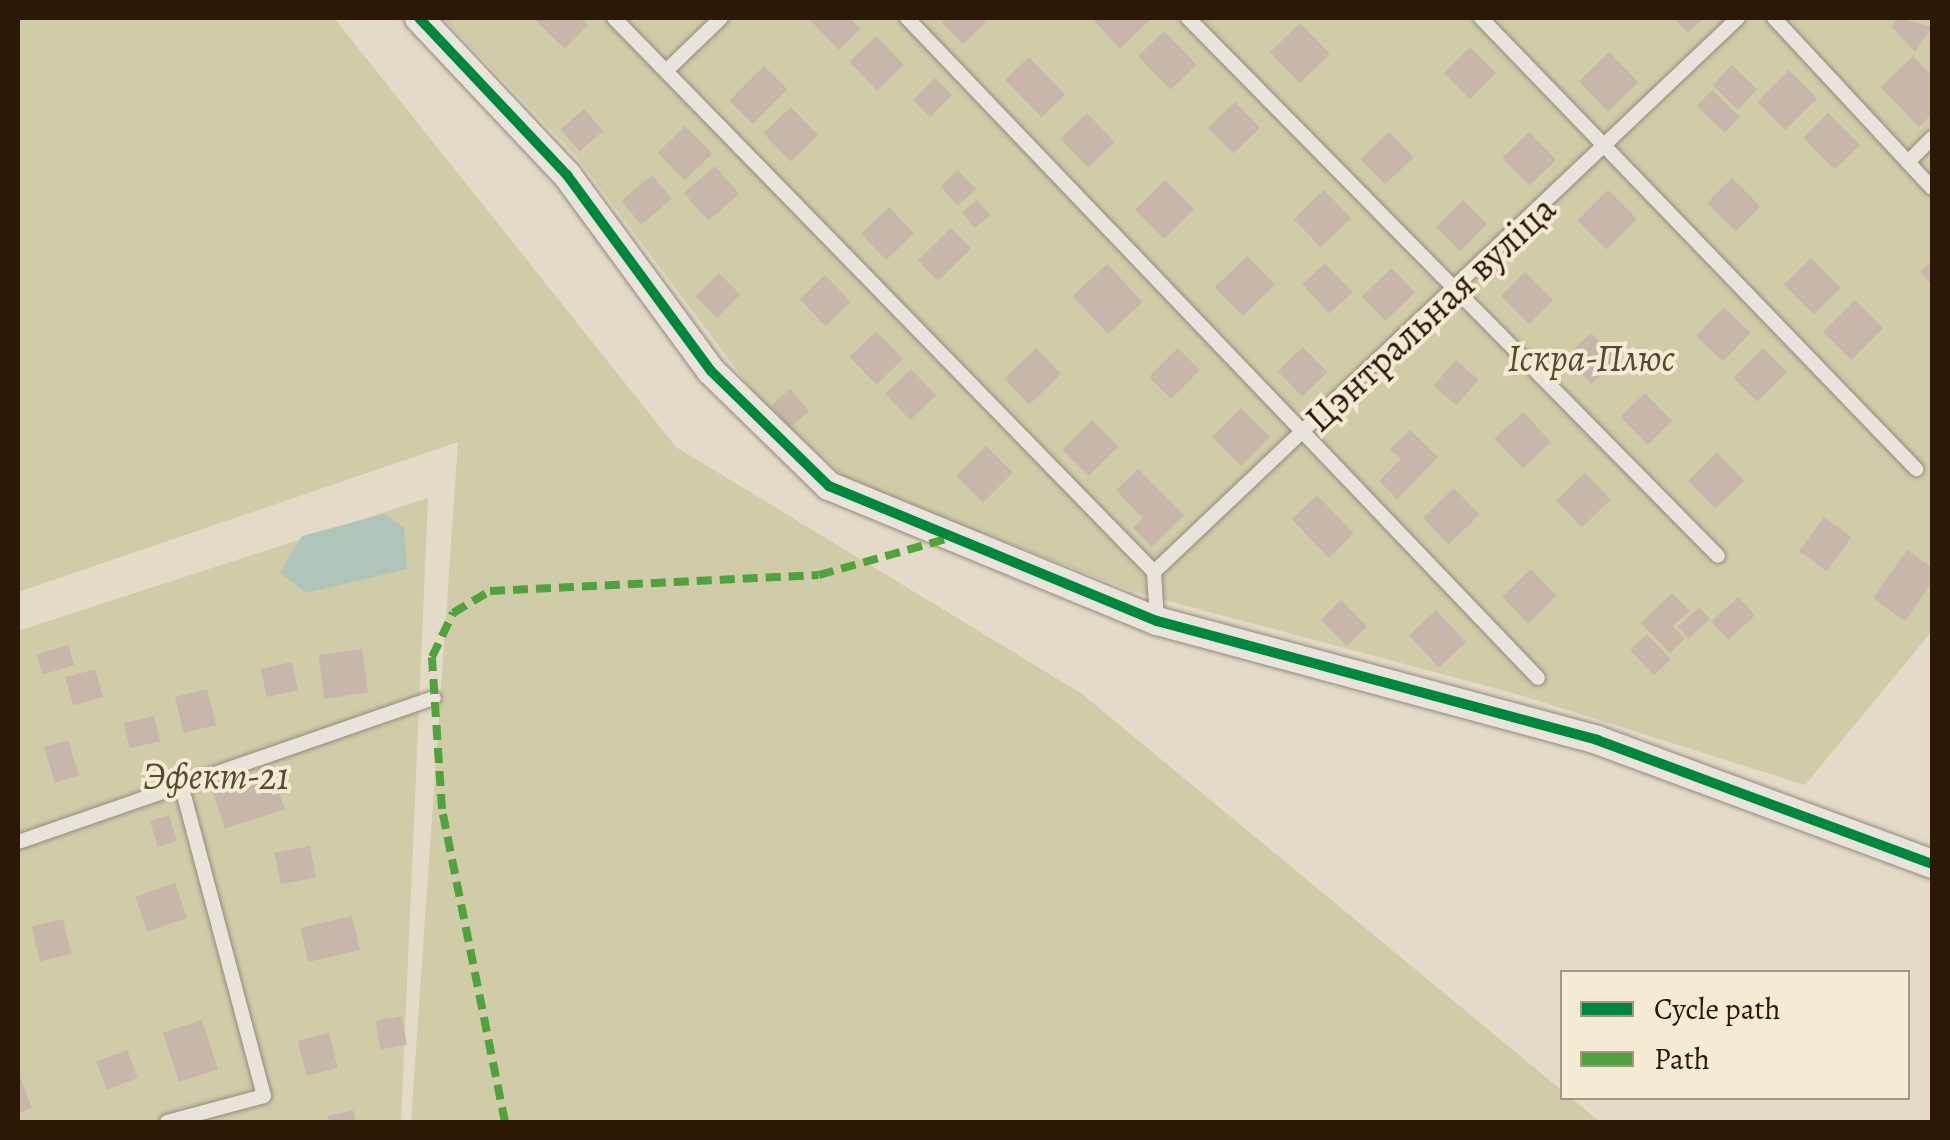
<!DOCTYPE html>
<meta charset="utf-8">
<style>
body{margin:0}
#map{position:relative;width:1950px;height:1140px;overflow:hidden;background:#e3dac7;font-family:Alegreya,serif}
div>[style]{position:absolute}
.green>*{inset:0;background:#cfcca7}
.water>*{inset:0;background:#b0c5b9}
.building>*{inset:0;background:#c8b6aa;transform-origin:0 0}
.roads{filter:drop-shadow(0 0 2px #928a7d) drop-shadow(0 0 2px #928a7d)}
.service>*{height:14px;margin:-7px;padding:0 7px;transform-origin:7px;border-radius:7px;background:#e9e4db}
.minor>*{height:28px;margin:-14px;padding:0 14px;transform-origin:14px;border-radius:14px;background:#e9e4db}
.quiet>*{height:8px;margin-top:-4px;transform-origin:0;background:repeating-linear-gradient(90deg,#51a13d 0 15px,transparent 0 23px)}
.cycleway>*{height:10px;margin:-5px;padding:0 5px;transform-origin:5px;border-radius:5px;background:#00873e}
span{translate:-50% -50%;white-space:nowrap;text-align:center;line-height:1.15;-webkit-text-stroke:8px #f5ead3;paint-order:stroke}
.street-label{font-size:38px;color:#2b1906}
.park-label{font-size:38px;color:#574b2e;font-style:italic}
.frame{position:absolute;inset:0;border:20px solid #2b1906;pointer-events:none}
.legend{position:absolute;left:1560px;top:970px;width:350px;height:130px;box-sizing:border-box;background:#f5ead3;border:2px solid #a49681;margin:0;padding:12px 18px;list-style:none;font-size:30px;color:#2b1906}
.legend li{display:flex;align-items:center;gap:20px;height:50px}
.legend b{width:50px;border:2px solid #a49681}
</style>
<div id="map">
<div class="green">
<i style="clip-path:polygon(18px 18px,334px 18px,676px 447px,1082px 694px,1600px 1122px,411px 1122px,458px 442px,18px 592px)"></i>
<i style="clip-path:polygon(443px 18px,1932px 18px,1932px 631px,1805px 785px,1520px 695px,1135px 592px,848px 481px,758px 398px,576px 156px)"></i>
<i style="clip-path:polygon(428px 498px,401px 1122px,18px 1122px,18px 631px)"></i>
</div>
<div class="water">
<i style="clip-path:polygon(384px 514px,404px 527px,407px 569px,306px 593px,280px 573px,302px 536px)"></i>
</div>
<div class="building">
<i style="clip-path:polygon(533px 18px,580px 18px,588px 25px,565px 49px)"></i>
<i style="clip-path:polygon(849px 18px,861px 29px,839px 50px,809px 19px)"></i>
<i style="clip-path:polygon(948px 18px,981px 18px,986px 22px,963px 44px,942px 23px)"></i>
<i style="clip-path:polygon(1092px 18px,1149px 18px,1151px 19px,1120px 49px)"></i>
<i style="clip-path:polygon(1673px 18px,1704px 18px,1688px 33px)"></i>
<i style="clip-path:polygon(1899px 18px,1932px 27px,1915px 52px,1891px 26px)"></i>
<i style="left:1300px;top:23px;width:43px;height:42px;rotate:46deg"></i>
<i style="left:1164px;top:31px;width:47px;height:36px;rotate:46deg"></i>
<i style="left:876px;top:36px;width:40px;height:37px;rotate:46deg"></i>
<i style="left:1470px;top:47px;width:37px;height:37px;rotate:45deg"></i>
<i style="left:1609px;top:52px;width:42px;height:42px;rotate:46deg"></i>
<i style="clip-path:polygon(1913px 56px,1932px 76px,1932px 114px,1919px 127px,1881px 87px)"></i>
<i style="left:1029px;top:57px;width:52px;height:33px;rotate:46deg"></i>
<i style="left:1732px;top:65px;width:35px;height:28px;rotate:44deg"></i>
<i style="left:764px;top:66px;width:33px;height:49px;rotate:45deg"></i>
<i style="left:1789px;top:70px;width:40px;height:45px;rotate:45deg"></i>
<i style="left:935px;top:78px;width:24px;height:31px;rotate:45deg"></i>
<i style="left:1712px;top:90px;width:39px;height:22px;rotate:44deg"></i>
<i style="left:1235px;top:102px;width:36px;height:37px;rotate:46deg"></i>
<i style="left:791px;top:107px;width:39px;height:38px;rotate:46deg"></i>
<i style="left:584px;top:109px;width:29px;height:31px;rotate:49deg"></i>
<i style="left:1087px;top:113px;width:40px;height:37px;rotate:46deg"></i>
<i style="left:1828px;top:113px;width:45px;height:35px;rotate:45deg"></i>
<i style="left:685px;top:126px;width:39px;height:38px;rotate:46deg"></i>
<i style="left:1389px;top:132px;width:35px;height:39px;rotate:46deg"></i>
<i style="left:1529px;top:132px;width:39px;height:37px;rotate:46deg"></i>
<i style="left:715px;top:166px;width:37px;height:41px;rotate:49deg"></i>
<i style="left:958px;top:170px;width:26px;height:24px;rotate:47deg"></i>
<i style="left:652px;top:175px;width:31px;height:40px;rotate:50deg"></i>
<i style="left:1732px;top:178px;width:40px;height:35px;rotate:45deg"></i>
<i style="left:1165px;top:180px;width:41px;height:42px;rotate:45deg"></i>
<i style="left:1324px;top:190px;width:39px;height:42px;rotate:46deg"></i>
<i style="left:1608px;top:190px;width:41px;height:43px;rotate:45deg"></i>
<i style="left:977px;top:200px;width:20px;height:20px;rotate:49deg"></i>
<i style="left:1463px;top:200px;width:34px;height:38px;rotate:45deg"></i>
<i style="left:889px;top:207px;width:36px;height:39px;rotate:46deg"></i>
<i style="left:951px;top:228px;width:29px;height:46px;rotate:46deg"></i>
<i style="left:1247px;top:256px;width:40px;height:45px;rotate:46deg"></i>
<i style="left:1811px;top:258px;width:42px;height:38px;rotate:45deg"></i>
<i style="clip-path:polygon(1932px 260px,1932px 285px,1920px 272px)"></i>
<i style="left:1325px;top:263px;width:40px;height:31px;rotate:47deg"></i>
<i style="left:1107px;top:264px;width:52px;height:47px;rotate:47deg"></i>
<i style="left:1392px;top:268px;width:34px;height:41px;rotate:47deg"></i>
<i style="left:1525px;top:272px;width:40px;height:34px;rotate:45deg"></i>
<i style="left:719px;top:273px;width:30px;height:33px;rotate:45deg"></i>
<i style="left:825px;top:275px;width:37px;height:35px;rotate:46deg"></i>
<i style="left:1855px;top:300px;width:40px;height:45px;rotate:45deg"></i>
<i style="left:1724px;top:307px;width:37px;height:40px;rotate:44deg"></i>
<i style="left:876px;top:331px;width:39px;height:37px;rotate:46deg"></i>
<i style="left:1591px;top:333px;width:37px;height:35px;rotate:46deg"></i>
<i style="left:1303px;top:347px;width:35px;height:35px;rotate:46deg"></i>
<i style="left:1036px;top:348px;width:36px;height:44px;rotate:46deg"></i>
<i style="left:1178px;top:348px;width:31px;height:41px;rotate:45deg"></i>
<i style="left:1763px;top:348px;width:34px;height:42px;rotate:45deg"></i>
<i style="left:1456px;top:360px;width:30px;height:34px;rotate:41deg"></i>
<i style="left:911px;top:369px;width:36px;height:36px;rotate:46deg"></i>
<i style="left:790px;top:389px;width:29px;height:25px;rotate:49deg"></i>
<i style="left:1645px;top:393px;width:39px;height:34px;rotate:46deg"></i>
<i style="left:1241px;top:408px;width:41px;height:41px;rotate:45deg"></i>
<i style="left:1523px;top:412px;width:41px;height:39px;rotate:47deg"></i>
<i style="left:1092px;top:420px;width:37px;height:42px;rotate:45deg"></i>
<i style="clip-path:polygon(1410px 430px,1438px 457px,1397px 499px,1379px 481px,1401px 459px,1390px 449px)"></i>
<i style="left:986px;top:446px;width:38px;height:42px;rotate:45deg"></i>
<i style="left:1717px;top:453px;width:39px;height:40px;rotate:46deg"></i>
<i style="clip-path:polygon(1138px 469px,1184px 515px,1152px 547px,1133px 528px,1143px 518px,1116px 490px)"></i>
<i style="left:1585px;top:473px;width:37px;height:40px;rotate:46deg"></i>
<i style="left:1454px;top:488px;width:37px;height:43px;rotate:46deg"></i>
<i style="left:1317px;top:495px;width:53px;height:35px;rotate:46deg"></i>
<i style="left:1824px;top:517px;width:34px;height:42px;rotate:36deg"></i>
<i style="clip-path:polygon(1907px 550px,1932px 568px,1932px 582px,1905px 621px,1873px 598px)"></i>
<i style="left:1531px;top:569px;width:37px;height:40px;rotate:46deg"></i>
<i style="clip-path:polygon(1672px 593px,1690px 611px,1673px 626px,1685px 639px,1670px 653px,1641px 623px)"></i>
<i style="left:1738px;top:597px;width:25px;height:36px;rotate:47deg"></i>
<i style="left:1341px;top:600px;width:37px;height:28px;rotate:46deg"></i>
<i style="left:1699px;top:607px;width:16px;height:29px;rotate:47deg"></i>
<i style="left:1436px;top:610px;width:44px;height:37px;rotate:47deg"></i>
<i style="left:1647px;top:634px;width:35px;height:23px;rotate:47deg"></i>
<i style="left:68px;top:645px;width:21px;height:33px;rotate:73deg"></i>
<i style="left:362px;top:649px;width:44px;height:44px;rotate:82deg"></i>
<i style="left:292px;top:662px;width:29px;height:32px;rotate:78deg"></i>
<i style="left:95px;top:669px;width:29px;height:31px;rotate:74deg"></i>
<i style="left:207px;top:689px;width:37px;height:33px;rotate:76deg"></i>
<i style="left:154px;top:716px;width:26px;height:31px;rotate:77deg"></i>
<i style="left:68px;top:740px;width:37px;height:25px;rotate:73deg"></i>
<i style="left:273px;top:773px;width:38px;height:63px;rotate:72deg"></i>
<i style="left:169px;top:815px;width:27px;height:20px;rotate:73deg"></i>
<i style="left:310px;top:846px;width:32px;height:36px;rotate:79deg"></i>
<i style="left:175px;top:883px;width:37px;height:42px;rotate:71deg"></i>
<i style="left:352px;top:916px;width:35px;height:53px;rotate:77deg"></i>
<i style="left:63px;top:919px;width:36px;height:32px;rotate:77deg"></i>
<i style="left:402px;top:1016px;width:29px;height:27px;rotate:80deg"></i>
<i style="left:202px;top:1020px;width:52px;height:41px;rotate:72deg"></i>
<i style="left:329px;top:1033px;width:36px;height:32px;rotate:76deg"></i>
<i style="left:127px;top:1050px;width:30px;height:33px;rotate:69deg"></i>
<i style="clip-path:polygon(18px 1072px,32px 1108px,18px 1113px)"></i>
<i style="clip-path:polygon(353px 1110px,356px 1122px,329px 1122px,328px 1116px)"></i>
</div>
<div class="roads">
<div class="service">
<i style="left:614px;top:18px;width:774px;rotate:45.73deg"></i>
<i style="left:907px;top:18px;width:913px;rotate:46.29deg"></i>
<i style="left:1188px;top:18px;width:755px;rotate:45.43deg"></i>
<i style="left:1481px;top:18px;width:627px;rotate:46.03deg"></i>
<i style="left:1774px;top:18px;width:232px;rotate:47.1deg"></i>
<i style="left:666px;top:71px;width:76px;rotate:-43.9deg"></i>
<i style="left:1908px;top:162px;width:34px;rotate:-45deg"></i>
<i style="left:1157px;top:621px;width:49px;rotate:-93.5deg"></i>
<i style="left:1154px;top:572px;width:805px;rotate:-43.49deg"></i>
<i style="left:18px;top:842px;width:440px;rotate:-19.1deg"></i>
<i style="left:167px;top:1122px;width:100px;rotate:-15deg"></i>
<i style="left:264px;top:1096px;width:323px;rotate:-104.9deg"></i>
</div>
<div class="minor">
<i style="left:419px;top:18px;width:216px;rotate:46.7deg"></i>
<i style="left:567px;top:175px;width:243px;rotate:53.7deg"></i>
<i style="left:711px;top:371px;width:165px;rotate:44.3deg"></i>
<i style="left:829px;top:486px;width:355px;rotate:22.4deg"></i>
<i style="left:1157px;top:621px;width:456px;rotate:15.1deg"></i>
<i style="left:1597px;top:740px;width:357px;rotate:20.3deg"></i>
</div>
</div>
<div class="quiet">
<i style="left:505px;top:1122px;width:319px;rotate:-101.4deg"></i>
<i style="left:442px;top:809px;width:152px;rotate:-93.8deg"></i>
<i style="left:432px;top:657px;width:49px;rotate:-64.5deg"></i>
<i style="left:453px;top:613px;width:43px;rotate:-30.7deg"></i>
<i style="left:490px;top:591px;width:329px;rotate:-2.8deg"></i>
<i style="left:819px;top:575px;width:136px;rotate:-15.8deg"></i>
</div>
<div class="cycleway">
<i style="left:419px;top:18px;width:216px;rotate:46.7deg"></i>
<i style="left:567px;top:175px;width:243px;rotate:53.7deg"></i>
<i style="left:711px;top:371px;width:165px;rotate:44.3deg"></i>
<i style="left:829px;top:486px;width:355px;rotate:22.4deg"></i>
<i style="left:1157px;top:621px;width:456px;rotate:15.1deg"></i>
<i style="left:1597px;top:740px;width:357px;rotate:20.3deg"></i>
</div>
<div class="street-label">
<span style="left:1431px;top:314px;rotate:-43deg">Цэнтральная вуліца</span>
</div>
<div class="park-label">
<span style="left:1591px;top:359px">Іскра-Плюс</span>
<span style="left:216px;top:777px">Эфект-21</span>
</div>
<div class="frame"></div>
<ul class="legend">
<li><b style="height:12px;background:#00873e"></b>Cycle path</li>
<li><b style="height:12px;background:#51a13d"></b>Path</li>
</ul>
</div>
